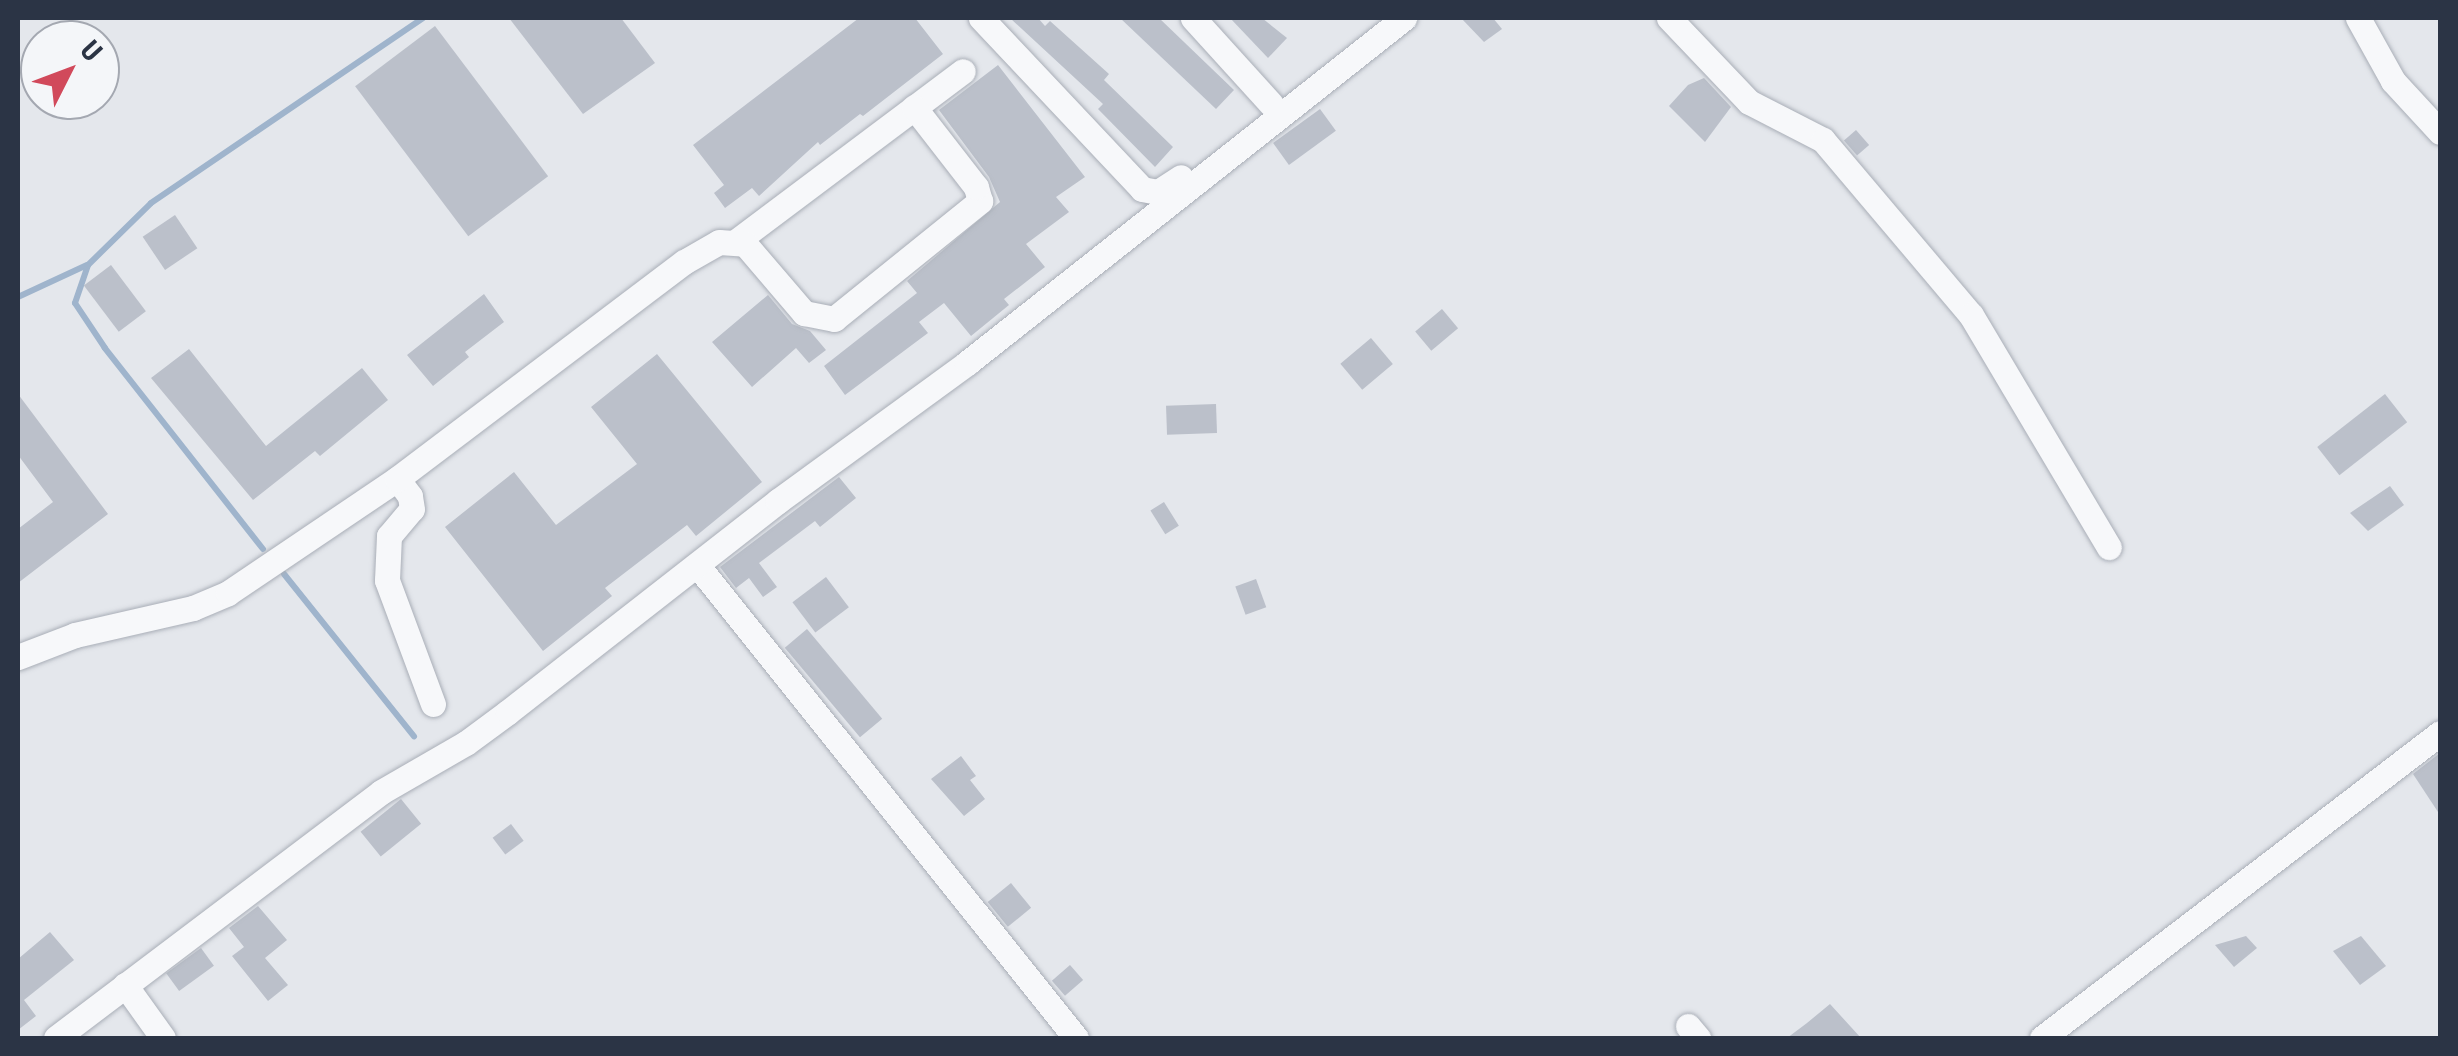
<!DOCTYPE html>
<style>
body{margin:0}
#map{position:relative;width:2458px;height:1056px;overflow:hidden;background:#e4e7ec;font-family:"Roboto Condensed",sans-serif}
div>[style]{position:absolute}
.stream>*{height:6px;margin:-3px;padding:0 3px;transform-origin:3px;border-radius:3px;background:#9fb4cc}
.building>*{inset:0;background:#bbc0ca;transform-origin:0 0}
.roads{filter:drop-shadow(0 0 2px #a9aeb7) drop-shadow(0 0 2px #a9aeb7)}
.minor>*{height:25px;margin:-12.5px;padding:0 12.5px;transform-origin:12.5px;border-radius:12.5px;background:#f7f8fa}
span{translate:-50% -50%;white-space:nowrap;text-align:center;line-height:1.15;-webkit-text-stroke:8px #f4f6f9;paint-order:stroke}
.frame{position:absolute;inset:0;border:20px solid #2b3445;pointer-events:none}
.north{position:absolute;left:20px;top:20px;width:100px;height:100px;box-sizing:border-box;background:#f4f6f9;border:2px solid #a4a8b1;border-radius:50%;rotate:48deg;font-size:28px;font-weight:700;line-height:40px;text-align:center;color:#2b3445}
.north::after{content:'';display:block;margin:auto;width:35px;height:45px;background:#d1495b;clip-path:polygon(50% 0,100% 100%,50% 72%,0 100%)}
</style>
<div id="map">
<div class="stream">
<i style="left:18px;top:297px;width:76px;rotate:-24.9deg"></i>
<i style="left:263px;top:549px;width:256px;rotate:-128.2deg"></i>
<i style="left:105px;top:348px;width:54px;rotate:-123.7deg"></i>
<i style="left:75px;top:303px;width:40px;rotate:-71.1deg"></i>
<i style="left:88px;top:265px;width:88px;rotate:-44.5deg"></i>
<i style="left:151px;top:203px;width:329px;rotate:-34.2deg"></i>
<i style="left:284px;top:574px;width:208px;rotate:51.3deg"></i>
</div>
<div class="building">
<i style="clip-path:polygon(509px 18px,621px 18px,655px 63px,583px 114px)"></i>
<i style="clip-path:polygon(859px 18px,915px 18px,943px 54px,863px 116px,860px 114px,820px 145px,818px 142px,759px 196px,752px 188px,725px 208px,714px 193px,724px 185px,693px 145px)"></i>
<i style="clip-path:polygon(1010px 18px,1038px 18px,1045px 26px,1050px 21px,1109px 74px,1104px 80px,1173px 147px,1155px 167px,1098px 109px,1103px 104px)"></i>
<i style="clip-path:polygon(1120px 18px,1159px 18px,1234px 90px,1216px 109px)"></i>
<i style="clip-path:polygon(1230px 18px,1262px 18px,1287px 38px,1268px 58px)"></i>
<i style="clip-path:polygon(1461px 18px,1493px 18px,1502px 29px,1484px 42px)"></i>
<i style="left:435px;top:26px;width:188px;height:100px;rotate:53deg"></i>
<i style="clip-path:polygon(998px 65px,1085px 177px,1056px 197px,1069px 212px,1026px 244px,1045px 267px,1004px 299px,1009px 305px,971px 336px,944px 303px,919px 322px,928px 333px,845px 395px,824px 366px,917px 293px,907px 281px,1000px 202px,989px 177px,939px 110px)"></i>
<i style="clip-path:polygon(1704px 78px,1731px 107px,1705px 142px,1669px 106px,1688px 85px)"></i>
<i style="left:1320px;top:109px;width:27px;height:58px;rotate:54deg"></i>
<i style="left:1856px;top:130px;width:20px;height:16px;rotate:49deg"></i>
<i style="left:175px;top:215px;width:40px;height:39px;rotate:56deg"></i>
<i style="left:111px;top:265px;width:58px;height:34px;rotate:53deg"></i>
<i style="clip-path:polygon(484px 294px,504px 322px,465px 352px,469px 357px,433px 386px,407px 355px)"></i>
<i style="clip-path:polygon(768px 295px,792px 324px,810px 331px,826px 350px,809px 363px,796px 348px,752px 387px,712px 342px)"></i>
<i style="left:1442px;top:309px;width:25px;height:35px;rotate:50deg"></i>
<i style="left:1371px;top:338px;width:34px;height:40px;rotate:50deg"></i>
<i style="clip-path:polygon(189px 349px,266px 446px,362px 368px,388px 400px,320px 456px,315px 451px,253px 500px,151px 378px)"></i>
<i style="clip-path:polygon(657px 354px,762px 482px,696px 536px,687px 525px,605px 588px,612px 596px,543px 651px,445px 527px,514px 472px,556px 525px,637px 464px,591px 407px)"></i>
<i style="clip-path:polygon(18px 394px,108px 514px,18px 583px,18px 529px,53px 502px,18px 455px)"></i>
<i style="left:2385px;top:394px;width:36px;height:86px;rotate:52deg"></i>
<i style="left:1216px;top:404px;width:29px;height:50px;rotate:88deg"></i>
<i style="clip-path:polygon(839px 477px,856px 498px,820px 527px,815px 521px,759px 563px,777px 587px,763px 597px,749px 578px,736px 588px,720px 567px)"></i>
<i style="clip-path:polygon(2390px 486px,2404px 505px,2368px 531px,2350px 513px)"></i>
<i style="left:1164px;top:502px;width:28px;height:16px;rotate:58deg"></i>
<i style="left:826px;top:577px;width:38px;height:42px;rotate:53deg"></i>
<i style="left:1256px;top:579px;width:30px;height:22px;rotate:70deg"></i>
<i style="left:807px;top:629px;width:117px;height:29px;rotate:50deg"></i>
<i style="clip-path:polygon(2440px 753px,2440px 815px,2413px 774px)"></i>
<i style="clip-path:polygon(961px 756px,976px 776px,970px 780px,985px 799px,964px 816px,931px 779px)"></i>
<i style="left:401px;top:799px;width:32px;height:52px;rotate:51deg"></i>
<i style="left:511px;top:824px;width:21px;height:23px;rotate:53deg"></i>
<i style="left:1011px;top:883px;width:32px;height:30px;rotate:51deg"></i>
<i style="clip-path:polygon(258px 906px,287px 940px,265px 958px,288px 985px,268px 1001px,232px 956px,244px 947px,229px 928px)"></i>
<i style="clip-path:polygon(50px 932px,74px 960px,24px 1000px,36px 1016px,18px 1030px,18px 959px)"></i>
<i style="clip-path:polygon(2246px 936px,2257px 948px,2234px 967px,2215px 945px)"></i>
<i style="clip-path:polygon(2361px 936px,2386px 966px,2360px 985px,2333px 951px)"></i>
<i style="left:201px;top:948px;width:22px;height:43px;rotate:54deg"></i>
<i style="left:1070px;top:965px;width:20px;height:24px;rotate:49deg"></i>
<i style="clip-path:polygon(1830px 1004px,1861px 1038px,1787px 1038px,1807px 1023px)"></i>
</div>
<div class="roads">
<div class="minor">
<i style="left:981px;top:18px;width:235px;rotate:46.7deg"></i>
<i style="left:1142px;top:189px;width:16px;rotate:11deg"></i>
<i style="left:1158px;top:192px;width:27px;rotate:-33deg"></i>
<i style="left:1193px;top:18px;width:116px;rotate:47.8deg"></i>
<i style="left:1669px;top:18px;width:116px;rotate:46.4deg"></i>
<i style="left:1749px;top:102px;width:83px;rotate:27.2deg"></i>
<i style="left:1823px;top:140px;width:229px;rotate:49.8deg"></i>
<i style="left:1971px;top:315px;width:270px;rotate:59.3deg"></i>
<i style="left:2358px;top:18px;width:72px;rotate:60.9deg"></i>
<i style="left:2393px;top:81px;width:69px;rotate:47.3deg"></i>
<i style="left:738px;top:240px;width:281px;rotate:-36.9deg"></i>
<i style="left:697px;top:565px;width:606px;rotate:51.3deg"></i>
<i style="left:18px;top:657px;width:61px;rotate:-21.1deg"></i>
<i style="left:75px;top:635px;width:121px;rotate:-12.9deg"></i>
<i style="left:193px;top:608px;width:38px;rotate:-23deg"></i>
<i style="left:228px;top:593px;width:204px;rotate:-34deg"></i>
<i style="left:433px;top:704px;width:132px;rotate:-110.4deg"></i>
<i style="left:387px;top:580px;width:44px;rotate:-87.4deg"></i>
<i style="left:389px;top:536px;width:35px;rotate:-50deg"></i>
<i style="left:412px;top:509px;width:13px;rotate:-99deg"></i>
<i style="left:410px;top:496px;width:21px;rotate:-127deg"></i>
<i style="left:397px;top:479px;width:360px;rotate:-37.1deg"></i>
<i style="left:684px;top:262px;width:40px;rotate:-29.7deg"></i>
<i style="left:719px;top:242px;width:26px;rotate:4deg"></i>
<i style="left:745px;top:244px;width:91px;rotate:49.5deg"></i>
<i style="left:804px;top:313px;width:31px;rotate:11deg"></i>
<i style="left:834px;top:319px;width:188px;rotate:-38.9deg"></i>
<i style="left:980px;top:201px;width:15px;rotate:-106deg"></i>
<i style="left:976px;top:187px;width:101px;rotate:-127.8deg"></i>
<i style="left:125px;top:985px;width:65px;rotate:54.4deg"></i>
<i style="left:1688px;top:1026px;width:16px;rotate:50deg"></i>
<i style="left:56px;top:1038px;width:408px;rotate:-37.1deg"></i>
<i style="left:381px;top:792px;width:98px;rotate:-30deg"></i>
<i style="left:466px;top:743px;width:52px;rotate:-36.4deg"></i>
<i style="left:508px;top:712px;width:343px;rotate:-38deg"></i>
<i style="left:778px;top:501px;width:234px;rotate:-36.1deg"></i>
<i style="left:967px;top:363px;width:557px;rotate:-38.29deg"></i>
<i style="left:2042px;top:1038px;width:501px;rotate:-37.46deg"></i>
</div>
</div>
<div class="frame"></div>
<div class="north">U</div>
</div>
